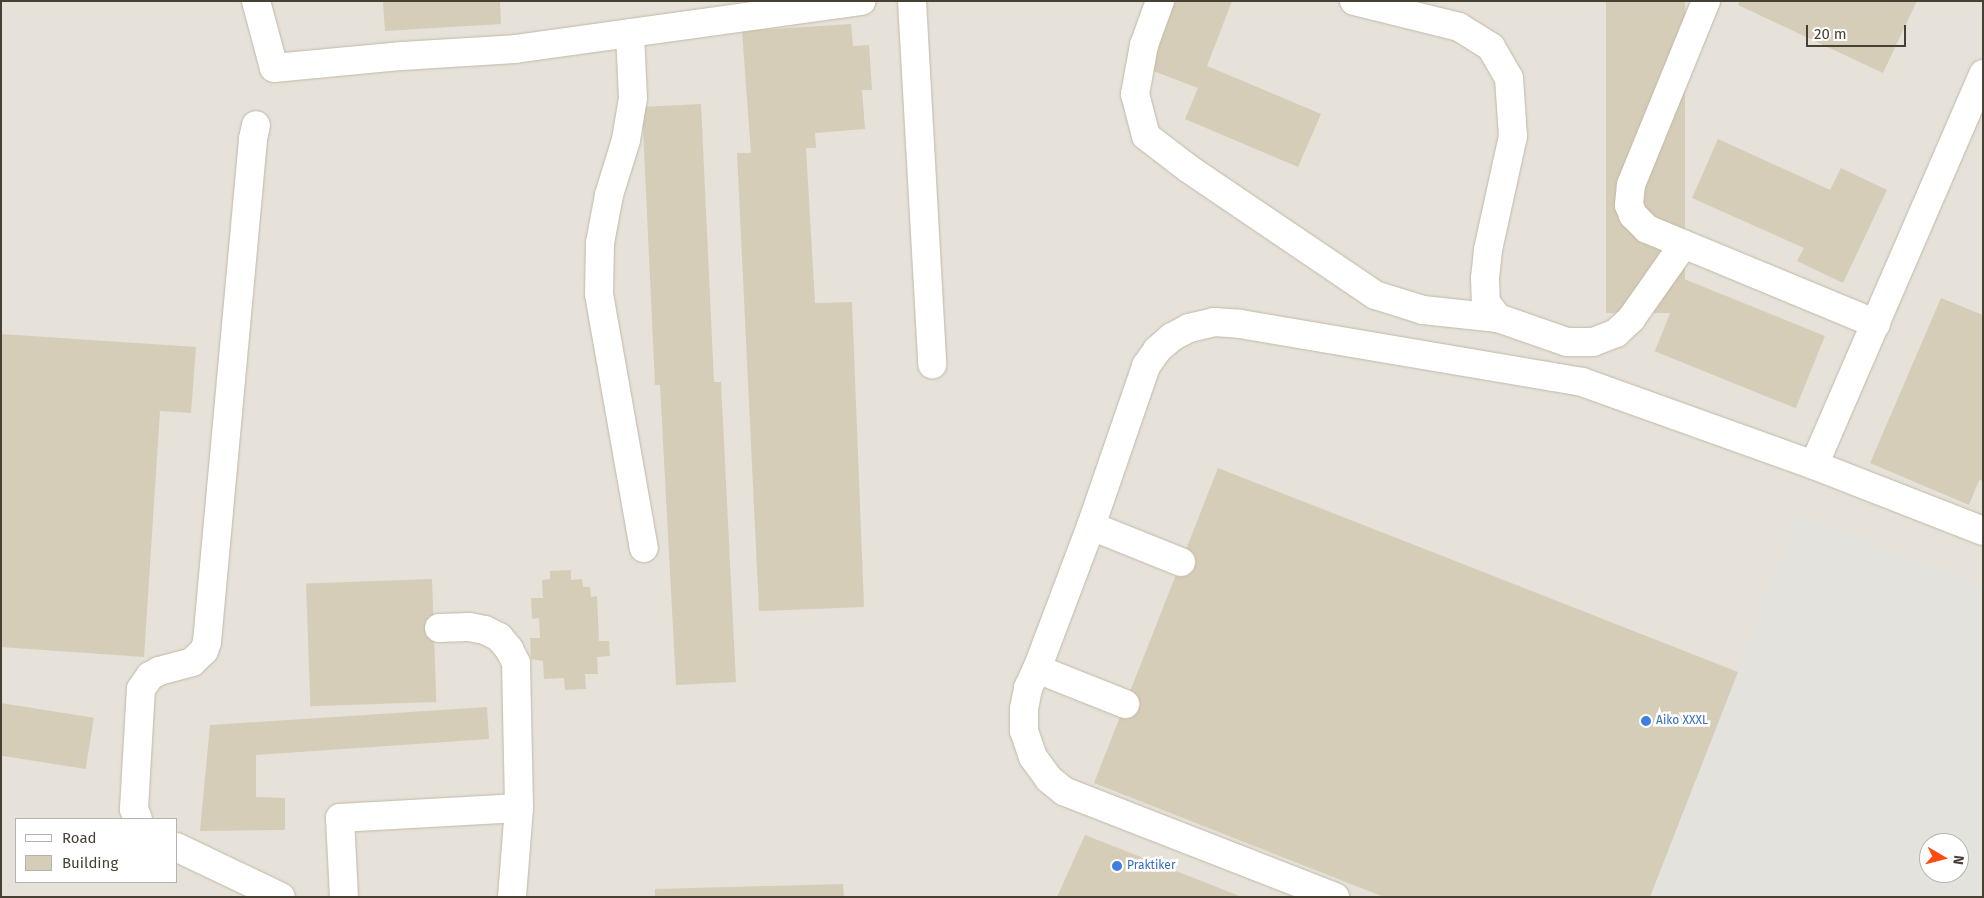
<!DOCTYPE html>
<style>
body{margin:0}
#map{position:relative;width:1984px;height:898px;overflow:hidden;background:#f4f0e4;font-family:"Fira Sans",sans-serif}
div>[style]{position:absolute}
.industrial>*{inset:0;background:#e6e1d9}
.parking>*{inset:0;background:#e4e2dd}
.building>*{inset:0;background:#d6cdb8;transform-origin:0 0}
.roads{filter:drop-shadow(0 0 1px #c0b9a5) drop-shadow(0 0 1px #c0b9a5)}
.minor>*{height:28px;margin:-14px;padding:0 14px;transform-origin:14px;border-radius:14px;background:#fff}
.dots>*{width:14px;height:14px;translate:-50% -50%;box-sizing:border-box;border:2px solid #fff;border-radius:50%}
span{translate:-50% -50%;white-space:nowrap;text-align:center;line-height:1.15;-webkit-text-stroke:5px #fff;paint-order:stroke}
.shop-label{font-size:12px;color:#366cbe}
.left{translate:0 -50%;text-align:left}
.frame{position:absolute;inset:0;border:2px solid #464133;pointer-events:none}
.legend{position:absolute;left:15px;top:818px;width:162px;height:65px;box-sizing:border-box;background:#fff;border:1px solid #b5b3ad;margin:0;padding:6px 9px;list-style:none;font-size:15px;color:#464133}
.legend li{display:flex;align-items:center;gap:10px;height:25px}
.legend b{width:25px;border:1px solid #b5b3ad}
.north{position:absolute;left:1919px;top:833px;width:50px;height:50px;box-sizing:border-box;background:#fff;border:1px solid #b5b3ad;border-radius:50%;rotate:98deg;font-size:14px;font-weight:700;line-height:20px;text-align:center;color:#464133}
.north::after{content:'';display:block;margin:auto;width:18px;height:22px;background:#ff4b0f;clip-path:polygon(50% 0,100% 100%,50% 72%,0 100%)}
.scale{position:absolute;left:1806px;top:25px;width:100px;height:22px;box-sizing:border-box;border:2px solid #464133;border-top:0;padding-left:6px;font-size:15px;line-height:18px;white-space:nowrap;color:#464133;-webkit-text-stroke:4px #fff;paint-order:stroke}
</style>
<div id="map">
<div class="industrial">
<i style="clip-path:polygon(evenodd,1px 1px,1983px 1px,1983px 897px,1px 897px,1px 1px,16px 819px,176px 819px,176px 882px,16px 882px,16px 819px,1px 1px,1929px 843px,1959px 843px,1959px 873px,1929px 873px,1929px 843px)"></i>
</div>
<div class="parking">
<i style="clip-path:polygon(evenodd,1797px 514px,1983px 586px,1983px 897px,1650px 897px,1797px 514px,1929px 843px,1959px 843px,1959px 873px,1929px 873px,1929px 843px)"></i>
</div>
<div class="building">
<i style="clip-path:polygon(383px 1px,500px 1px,501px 24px,385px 31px)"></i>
<i style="clip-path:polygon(1174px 1px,1232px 1px,1207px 66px,1321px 114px,1298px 167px,1185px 119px,1198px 88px,1148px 69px)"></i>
<i style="left:1606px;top:1px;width:79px;height:312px"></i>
<i style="clip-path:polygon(1740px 1px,1917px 1px,1883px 73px,1738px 5px)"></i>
<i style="clip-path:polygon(851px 24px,853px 46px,869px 45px,872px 90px,862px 90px,865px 129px,815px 133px,816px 148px,806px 148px,815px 303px,852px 302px,864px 607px,759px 611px,737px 153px,751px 153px,742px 31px)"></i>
<i style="clip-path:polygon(701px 104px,714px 382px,721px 382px,736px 682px,676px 685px,660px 385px,655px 385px,642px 107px)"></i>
<i style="clip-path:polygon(1718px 139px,1830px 190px,1841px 168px,1887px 190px,1843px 283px,1797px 261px,1804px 248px,1692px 198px)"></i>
<i style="left:1684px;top:279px;width:152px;height:78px;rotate:22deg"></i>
<i style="clip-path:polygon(1941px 298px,1983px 315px,1983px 481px,1979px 480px,1969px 505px,1870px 463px)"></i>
<i style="clip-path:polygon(1px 334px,196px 347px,191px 413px,160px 411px,144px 657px,1px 647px)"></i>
<i style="clip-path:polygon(1218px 468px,1738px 672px,1650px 897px,1384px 897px,1094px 783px)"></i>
<i style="clip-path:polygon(571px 570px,571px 580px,582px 579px,583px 587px,590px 587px,591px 597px,597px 596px,599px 641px,609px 641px,610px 656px,597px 657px,598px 674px,585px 674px,586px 689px,565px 690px,564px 678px,544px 679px,543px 661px,531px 659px,530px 638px,540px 638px,539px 618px,532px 619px,531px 598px,543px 598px,542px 580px,550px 579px,550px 571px)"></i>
<i style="left:432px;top:579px;width:123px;height:126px;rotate:88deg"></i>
<i style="left:1px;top:703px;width:94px;height:52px;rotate:9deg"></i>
<i style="clip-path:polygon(487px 707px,489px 739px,256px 755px,256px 797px,285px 798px,285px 830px,200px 831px,210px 725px)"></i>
<i style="clip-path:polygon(1085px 835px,1242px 897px,1057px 897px)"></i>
<i style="clip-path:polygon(843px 884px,844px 897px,655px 897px,655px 889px)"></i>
</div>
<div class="roads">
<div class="minor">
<i style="left:256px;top:1px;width:69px;rotate:75deg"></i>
<i style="left:274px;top:68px;width:129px;rotate:-5.4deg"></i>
<i style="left:402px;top:56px;width:113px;rotate:-3.5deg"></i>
<i style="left:515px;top:49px;width:350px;rotate:-7.9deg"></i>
<i style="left:912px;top:1px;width:364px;rotate:86.8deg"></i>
<i style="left:1160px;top:1px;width:47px;rotate:110deg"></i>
<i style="left:1144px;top:45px;width:50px;rotate:100.4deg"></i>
<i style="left:1135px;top:94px;width:43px;rotate:75.3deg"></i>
<i style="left:1146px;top:136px;width:54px;rotate:37.5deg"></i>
<i style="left:1189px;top:169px;width:225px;rotate:34.1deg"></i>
<i style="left:1375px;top:295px;width:50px;rotate:17.4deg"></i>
<i style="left:1423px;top:310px;width:75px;rotate:6.1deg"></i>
<i style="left:1354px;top:1px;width:108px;rotate:13.9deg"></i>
<i style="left:1459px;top:27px;width:38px;rotate:32deg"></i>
<i style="left:1491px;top:47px;width:36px;rotate:60deg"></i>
<i style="left:1509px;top:78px;width:58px;rotate:86.1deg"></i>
<i style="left:1513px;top:136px;width:117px;rotate:102.4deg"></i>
<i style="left:1488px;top:250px;width:28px;rotate:96deg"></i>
<i style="left:1485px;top:278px;width:25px;rotate:88deg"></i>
<i style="left:1486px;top:303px;width:19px;rotate:51deg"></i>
<i style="left:1498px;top:318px;width:73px;rotate:19.2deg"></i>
<i style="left:1567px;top:342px;width:26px"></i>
<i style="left:1593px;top:342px;width:25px;rotate:-21deg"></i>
<i style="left:1616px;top:333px;width:21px;rotate:-43deg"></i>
<i style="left:1631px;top:319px;width:90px;rotate:-54.9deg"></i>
<i style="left:1706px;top:1px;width:199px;rotate:112.2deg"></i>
<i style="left:1631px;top:185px;width:20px;rotate:96deg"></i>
<i style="left:1629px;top:205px;width:11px;rotate:68deg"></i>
<i style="left:1633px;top:215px;width:20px;rotate:45deg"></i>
<i style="left:1647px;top:229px;width:248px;rotate:22.5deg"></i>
<i style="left:630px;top:33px;width:65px;rotate:87.4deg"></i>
<i style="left:633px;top:98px;width:43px;rotate:99.5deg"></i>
<i style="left:626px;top:140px;width:58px;rotate:107.2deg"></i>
<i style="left:609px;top:195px;width:49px;rotate:100.6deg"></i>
<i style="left:600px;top:243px;width:51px;rotate:91.1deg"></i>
<i style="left:599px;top:294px;width:258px;rotate:80deg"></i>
<i style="left:1814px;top:465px;width:426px;rotate:-66.6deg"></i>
<i style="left:1091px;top:526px;width:97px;rotate:21.8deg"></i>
<i style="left:439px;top:628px;width:30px;rotate:-2deg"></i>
<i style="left:469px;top:627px;width:16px;rotate:11deg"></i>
<i style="left:485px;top:630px;width:16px;rotate:27deg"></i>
<i style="left:499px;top:637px;width:16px;rotate:50deg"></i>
<i style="left:509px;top:649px;width:16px;rotate:63deg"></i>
<i style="left:516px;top:663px;width:145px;rotate:88.8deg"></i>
<i style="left:519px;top:808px;width:89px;rotate:94.5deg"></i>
<i style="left:1037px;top:669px;width:95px;rotate:21.7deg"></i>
<i style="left:138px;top:819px;width:11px;rotate:-112deg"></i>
<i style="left:134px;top:809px;width:120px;rotate:-86.7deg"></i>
<i style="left:141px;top:689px;width:16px;rotate:-55deg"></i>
<i style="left:150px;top:676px;width:10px;rotate:-29deg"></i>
<i style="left:159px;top:671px;width:34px;rotate:-15deg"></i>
<i style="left:192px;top:662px;width:16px;rotate:-43deg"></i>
<i style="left:204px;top:651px;width:9px;rotate:-72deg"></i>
<i style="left:207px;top:642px;width:505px;rotate:-84.77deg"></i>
<i style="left:253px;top:139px;width:14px;rotate:-78deg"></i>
<i style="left:176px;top:847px;width:116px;rotate:25.5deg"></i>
<i style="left:344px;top:897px;width:79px;rotate:-92.9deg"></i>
<i style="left:340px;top:818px;width:179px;rotate:-3.2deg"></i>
<i style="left:1335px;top:897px;width:290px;rotate:-158.7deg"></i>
<i style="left:1065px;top:792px;width:21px;rotate:-141deg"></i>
<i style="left:1049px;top:779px;width:27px;rotate:-126deg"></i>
<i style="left:1033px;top:757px;width:28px;rotate:-109deg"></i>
<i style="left:1024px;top:731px;width:22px;rotate:-90deg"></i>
<i style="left:1024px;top:709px;width:21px;rotate:-79deg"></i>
<i style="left:1028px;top:688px;width:21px;rotate:-65deg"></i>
<i style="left:1037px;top:669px;width:153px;rotate:-69.3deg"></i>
<i style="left:1091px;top:526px;width:169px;rotate:-71deg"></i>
<i style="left:1146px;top:366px;width:19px;rotate:-55deg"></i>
<i style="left:1157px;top:350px;width:20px;rotate:-41deg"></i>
<i style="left:1172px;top:337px;width:19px;rotate:-28deg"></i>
<i style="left:1189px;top:328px;width:26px;rotate:-13deg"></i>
<i style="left:1214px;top:322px;width:26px;rotate:4deg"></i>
<i style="left:1240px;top:324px;width:347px;rotate:9.6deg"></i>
<i style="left:1582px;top:382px;width:246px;rotate:19.7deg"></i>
<i style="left:1814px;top:465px;width:181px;rotate:21.3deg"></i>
</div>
</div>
<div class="dots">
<i style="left:1646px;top:721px;background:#3f7fe0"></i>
<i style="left:1117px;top:866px;background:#3f7fe0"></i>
</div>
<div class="shop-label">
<span class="left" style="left:1656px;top:721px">Aiko XXXL</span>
<span class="left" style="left:1127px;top:866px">Praktiker</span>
</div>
<div class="frame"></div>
<ul class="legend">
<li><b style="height:6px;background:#fff"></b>Road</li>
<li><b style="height:14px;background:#d6cdb8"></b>Building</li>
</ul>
<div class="north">N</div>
<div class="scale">20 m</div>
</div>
